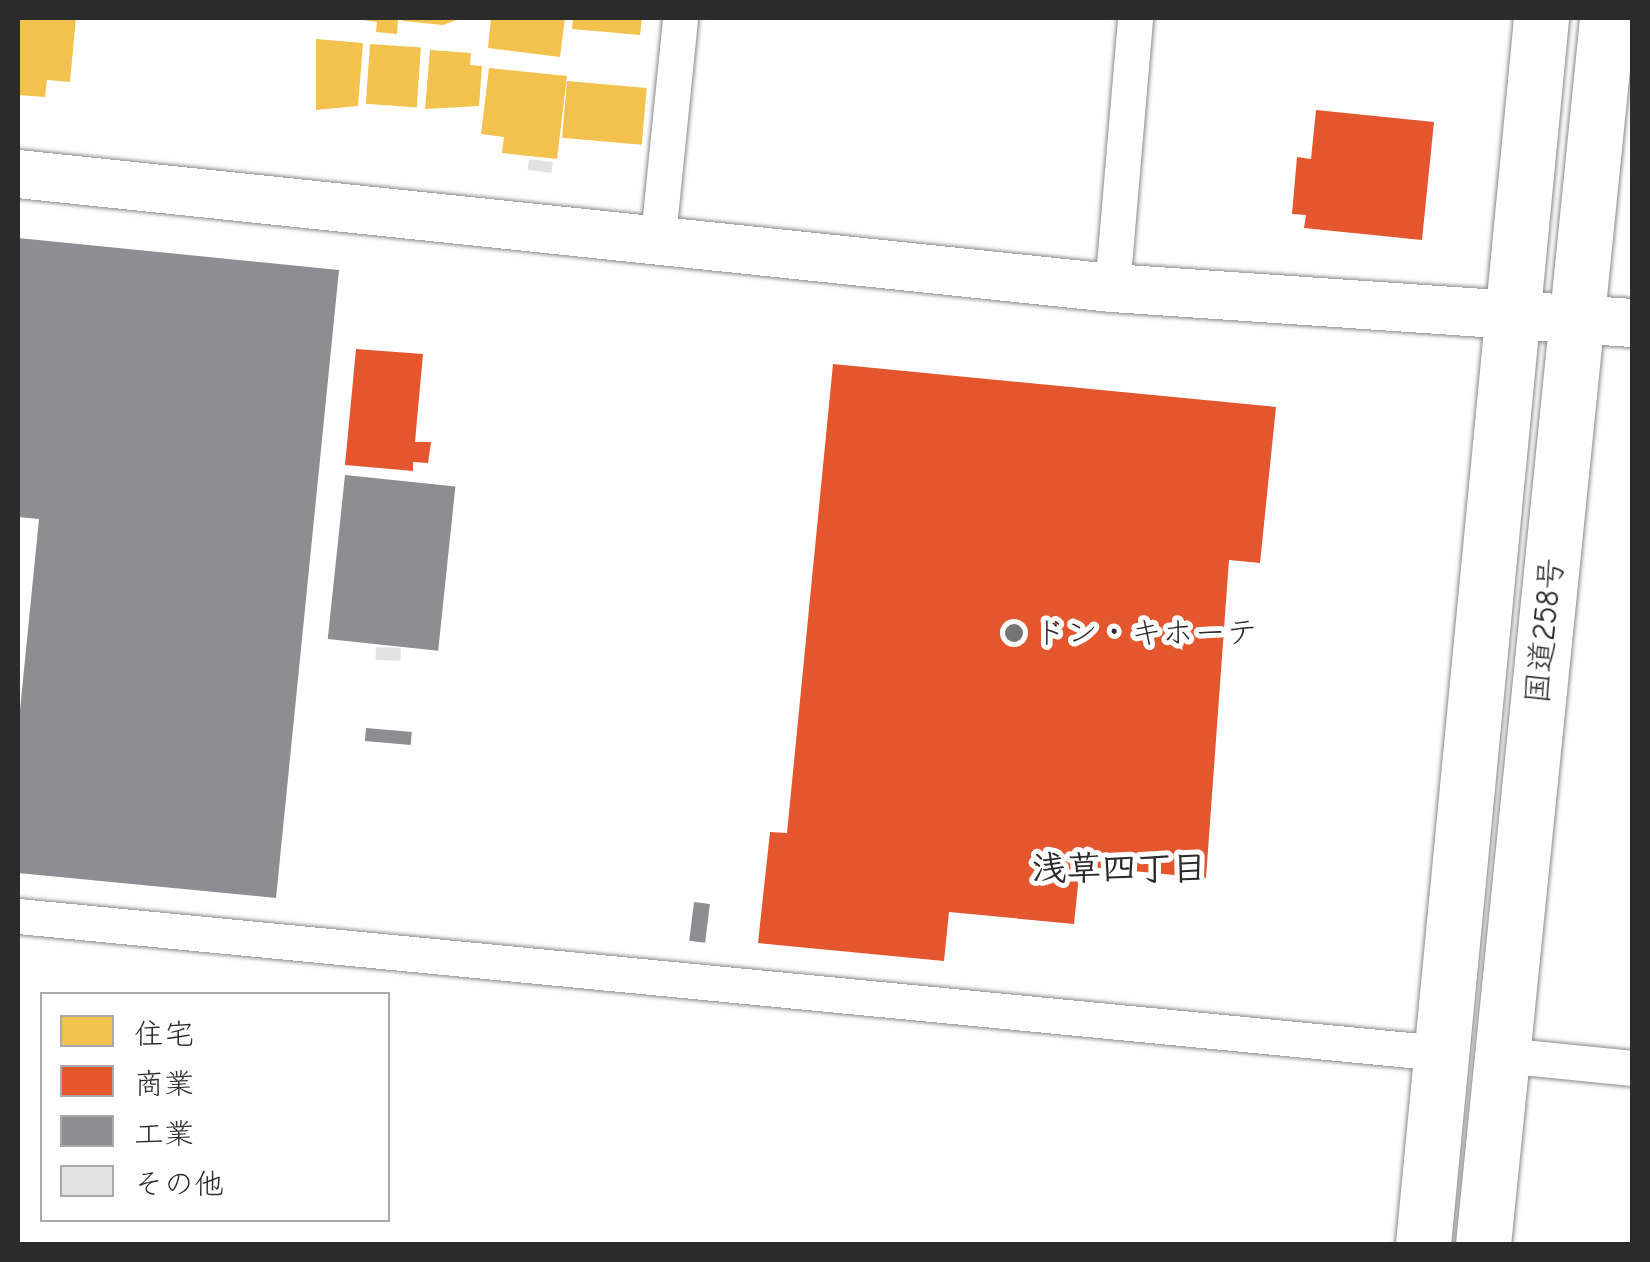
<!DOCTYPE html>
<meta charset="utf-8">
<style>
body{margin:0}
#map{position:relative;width:1650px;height:1262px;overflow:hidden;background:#fff;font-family:"Comic Neue","Klee One",sans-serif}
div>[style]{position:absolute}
.homes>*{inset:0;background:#f2c14e;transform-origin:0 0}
.shops>*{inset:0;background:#e4572e}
.industry>*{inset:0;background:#8d8d92;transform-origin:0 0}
.building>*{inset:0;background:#e2e2e2;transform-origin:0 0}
.roads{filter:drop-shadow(0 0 2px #8a8a8a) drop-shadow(0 0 2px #8a8a8a)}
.street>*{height:35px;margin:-17.5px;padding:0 17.5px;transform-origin:17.5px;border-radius:17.5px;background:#fff}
.secondary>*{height:48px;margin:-24px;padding:0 24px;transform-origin:24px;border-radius:24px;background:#fff}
.highway>*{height:55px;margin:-27.5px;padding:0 27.5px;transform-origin:27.5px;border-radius:27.5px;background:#fff}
.dots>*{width:28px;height:28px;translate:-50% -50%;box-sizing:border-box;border:5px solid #fff;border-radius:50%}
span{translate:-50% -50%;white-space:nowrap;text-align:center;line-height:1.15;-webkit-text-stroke:10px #fff;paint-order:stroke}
.street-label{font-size:32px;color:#2b2b2b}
.poi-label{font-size:32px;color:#2b2b2b}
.left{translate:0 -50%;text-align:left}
.neighbourhood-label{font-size:35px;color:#2b2b2b;font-weight:700}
.frame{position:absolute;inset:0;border:20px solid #2b2b2b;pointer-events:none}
.legend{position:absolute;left:40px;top:992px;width:350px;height:230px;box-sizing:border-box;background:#fff;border:2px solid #aaa;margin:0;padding:12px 18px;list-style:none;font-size:30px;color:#2b2b2b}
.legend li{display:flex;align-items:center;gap:20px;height:50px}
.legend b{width:50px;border:2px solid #aaa}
</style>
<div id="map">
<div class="homes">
<i style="clip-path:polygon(18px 18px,76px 18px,70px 82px,47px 80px,45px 97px,18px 95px)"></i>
<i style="clip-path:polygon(348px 18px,398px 18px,397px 34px,376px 32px,377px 22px)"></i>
<i style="clip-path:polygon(462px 18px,443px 25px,403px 21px,403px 18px)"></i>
<i style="clip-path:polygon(491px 18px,565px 18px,560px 57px,488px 48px)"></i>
<i style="clip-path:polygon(573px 18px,642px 18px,640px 35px,572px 29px)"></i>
<i style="clip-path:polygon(316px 39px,363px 43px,358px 106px,316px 110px)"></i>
<i style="left:370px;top:44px;width:51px;height:60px;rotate:4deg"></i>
<i style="clip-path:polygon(430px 50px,471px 53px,470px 65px,482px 66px,479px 106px,425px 109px)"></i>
<i style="clip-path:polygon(489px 68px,567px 76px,557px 159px,502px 153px,504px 137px,481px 134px)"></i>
<i style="left:567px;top:81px;width:80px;height:57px;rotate:5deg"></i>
</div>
<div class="shops">
<i style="clip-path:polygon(1316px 110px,1434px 122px,1422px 240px,1304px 228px,1306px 215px,1292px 214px,1297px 157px,1311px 159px)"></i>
<i style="clip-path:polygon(356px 349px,423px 354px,415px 442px,431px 442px,428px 463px,413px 462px,413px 471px,345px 465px)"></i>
<i style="clip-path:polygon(833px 364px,1276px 407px,1260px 563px,1229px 560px,1206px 878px,1080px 866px,1074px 924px,949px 912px,944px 961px,758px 943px,770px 832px,787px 833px)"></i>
</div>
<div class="industry">
<i style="clip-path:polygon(18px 238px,339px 270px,276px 898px,18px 873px,18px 730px,39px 519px,18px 517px)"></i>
<i style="left:345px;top:475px;width:111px;height:165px;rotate:6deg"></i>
<i style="left:366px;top:728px;width:46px;height:13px;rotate:5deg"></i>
<i style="left:694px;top:902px;width:16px;height:39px;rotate:7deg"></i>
</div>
<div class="building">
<i style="left:529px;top:159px;width:24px;height:11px;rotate:7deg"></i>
<i style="left:376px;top:647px;width:25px;height:13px;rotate:2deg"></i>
</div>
<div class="roads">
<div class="street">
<i style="left:658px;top:236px;width:219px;rotate:-84.2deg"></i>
<i style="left:1112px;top:288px;width:271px;rotate:-85.1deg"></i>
<i style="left:18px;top:916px;width:1430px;rotate:5.5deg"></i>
<i style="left:1502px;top:1055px;width:131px;rotate:5.7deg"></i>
</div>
<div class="secondary">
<i style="left:18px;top:174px;width:1100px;rotate:5.95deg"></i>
<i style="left:1112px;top:288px;width:521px;rotate:3.85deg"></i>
</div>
<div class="highway">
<i style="left:1423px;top:1244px;width:1232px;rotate:-84.5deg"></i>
<i style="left:1483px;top:1244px;width:1232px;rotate:-84.22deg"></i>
</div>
</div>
<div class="dots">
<i style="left:1014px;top:633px;background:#757575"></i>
</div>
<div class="street-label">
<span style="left:1545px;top:631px;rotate:-84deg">国道258号</span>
</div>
<div class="poi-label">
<span class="left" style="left:1034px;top:633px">ドン・キホーテ</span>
</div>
<div class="neighbourhood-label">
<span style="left:1119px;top:869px">浅草四丁目</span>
</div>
<div class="frame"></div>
<ul class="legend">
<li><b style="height:28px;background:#f2c14e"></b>住宅</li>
<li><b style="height:28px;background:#e4572e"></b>商業</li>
<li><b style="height:28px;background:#8d8d92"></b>工業</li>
<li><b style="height:28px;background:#e2e2e2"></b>その他</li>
</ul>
</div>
